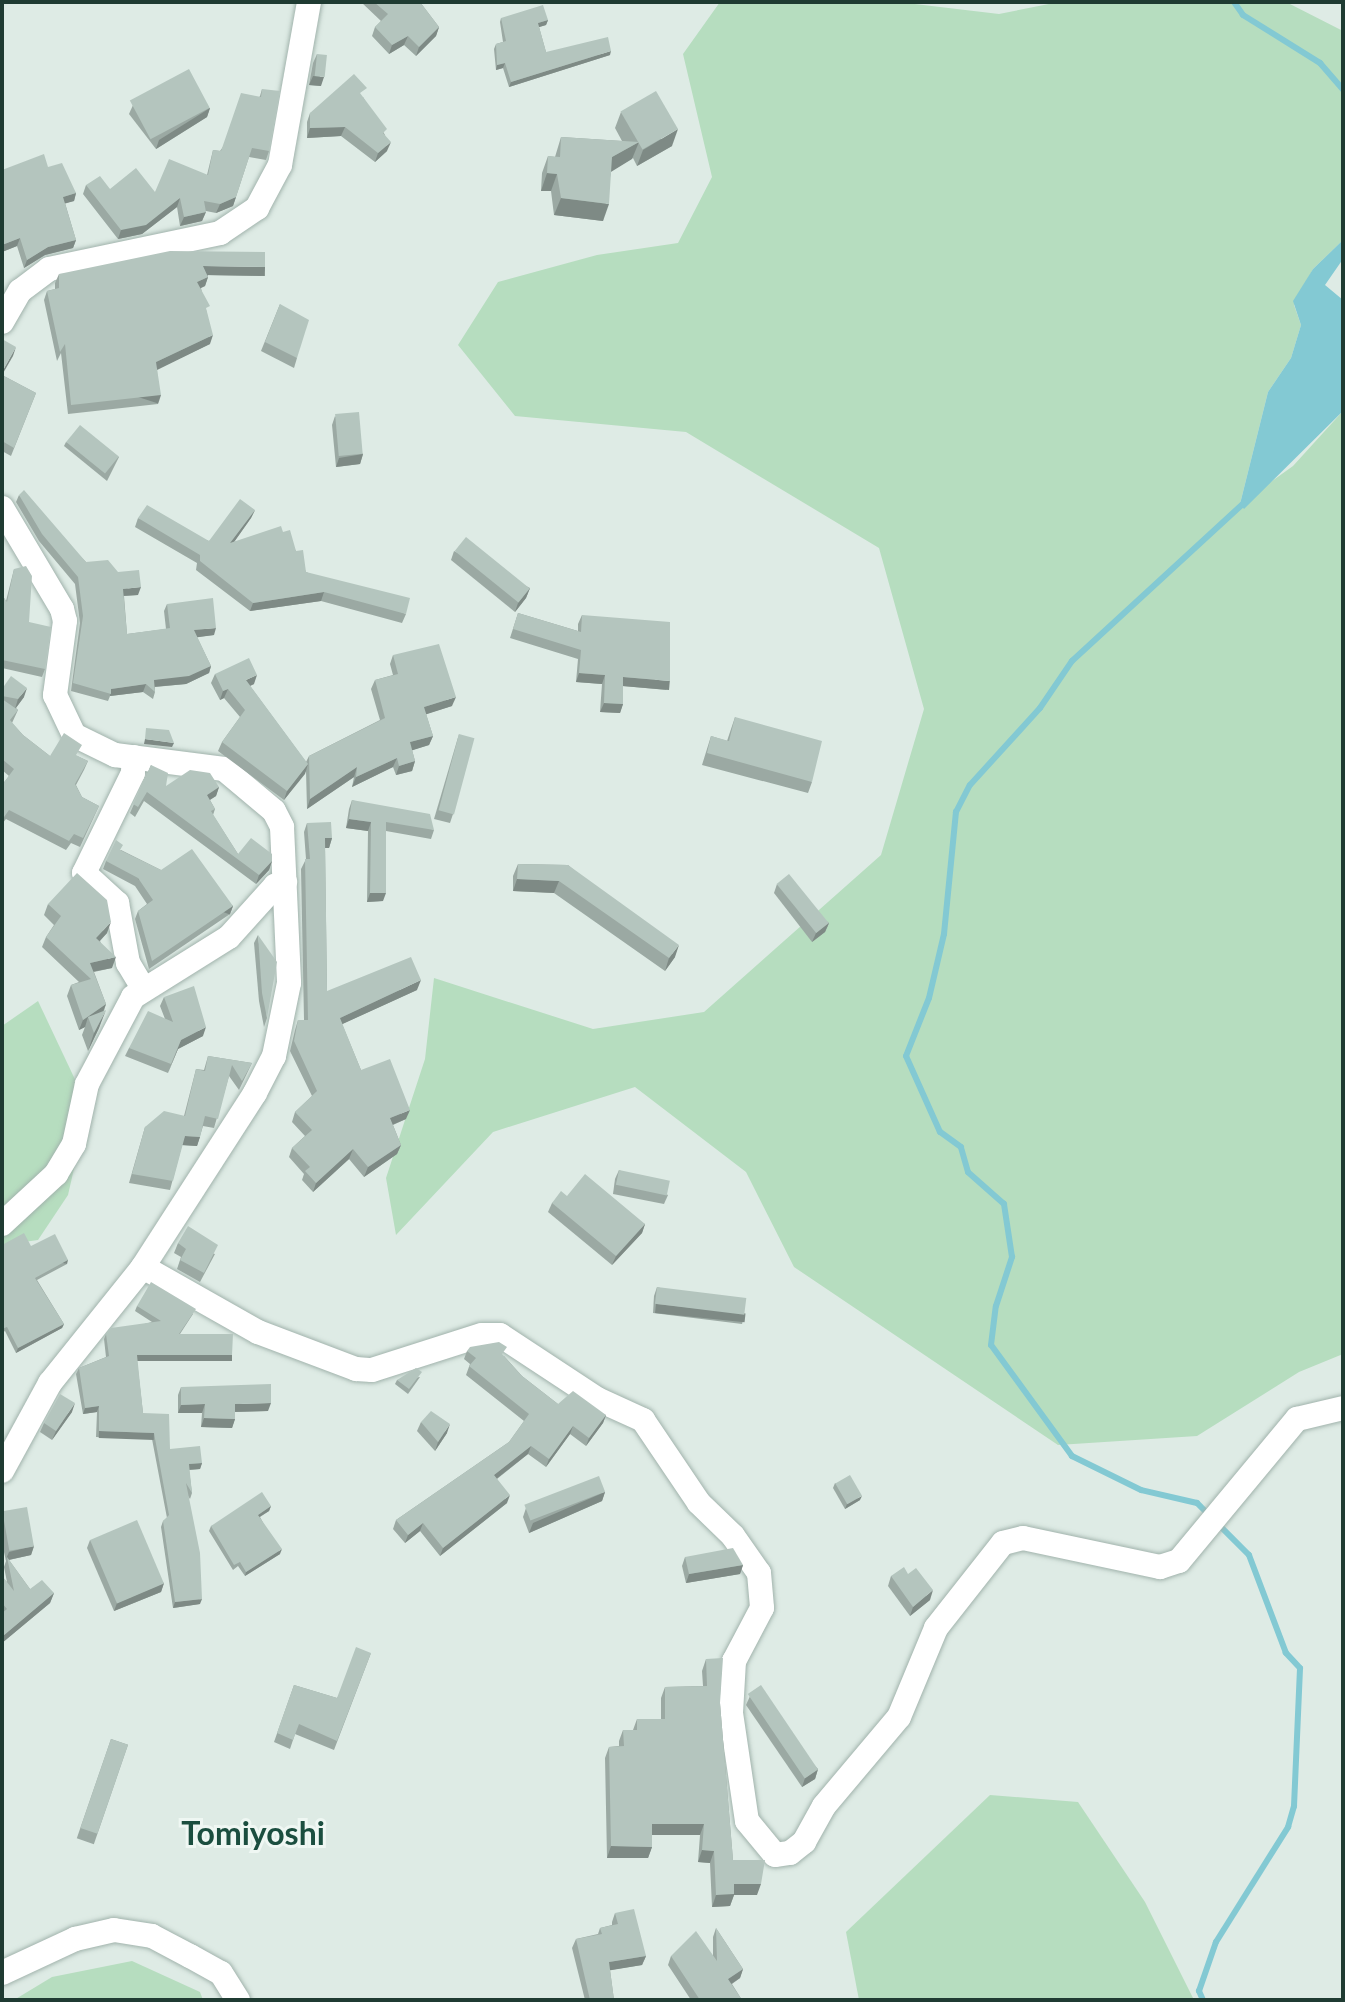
<!DOCTYPE html>
<style>
body{margin:0}
#map{position:relative;width:1345px;height:2002px;overflow:hidden;background:#deebe5;font-family:Lato,sans-serif}
div>[style]{position:absolute}
.green>*{inset:0;background:#b6ddbf}
.water>*{inset:0;background:#83c9d3}
.stream>*{height:6px;margin:-3px;padding:0 3px;transform-origin:3px;border-radius:3px;background:#83c9d3}
.roads{filter:drop-shadow(0 0 2px #a1b3ac) drop-shadow(0 0 2px #a1b3ac)}
.minor>*{height:24px;margin:-12px;padding:0 12px;transform-origin:12px;border-radius:12px;background:#fff}
.wall>*{inset:0;background:#9ba9a3;transform-origin:0 0}
.shaded-wall>*{inset:0;background:#7e8a85;transform-origin:0 0}
.building>*{inset:0;background:#b4c5be;transform-origin:0 0}
span{translate:-50% -50%;white-space:nowrap;text-align:center;line-height:1.15;-webkit-text-stroke:6px #eff7f3;paint-order:stroke}
.quarter-label{font-size:32px;color:#1b4e3f;font-weight:700}
.frame{position:absolute;inset:0;border:4px solid #1f3b32;pointer-events:none}
</style>
<div id="map">
<div class="green">
<i style="clip-path:polygon(720px 2px,898px 2px,999px 14px,1059px 2px,1286px 2px,1343px 31px,1343px 240px,1313px 269px,1294px 305px,1301px 325px,1291px 358px,1268px 392px,1240px 504px,1293px 466px,1343px 411px,1343px 1354px,1299px 1372px,1197px 1436px,1058px 1445px,794px 1267px,746px 1172px,635px 1087px,493px 1132px,396px 1235px,386px 1178px,425px 1059px,434px 978px,593px 1029px,704px 1012px,881px 855px,924px 709px,879px 548px,686px 432px,515px 416px,458px 345px,498px 282px,597px 255px,678px 243px,712px 177px,683px 54px)"></i>
<i style="clip-path:polygon(38px 1001px,88px 1107px,68px 1195px,38px 1240px,2px 1245px,2px 1026px)"></i>
<i style="clip-path:polygon(990px 1795px,1078px 1802px,1145px 1902px,1194px 2000px,859px 2000px,846px 1932px)"></i>
<i style="clip-path:polygon(132px 1961px,200px 1992px,203px 2000px,14px 2000px,52px 1977px)"></i>
</div>
<div class="water">
<i style="clip-path:polygon(1343px 240px,1343px 259px,1325px 285px,1343px 300px,1343px 411px,1244px 509px,1240px 504px,1268px 392px,1291px 358px,1301px 325px,1293px 301px,1313px 269px)"></i>
</div>
<div class="stream">
<i style="left:1234px;top:2px;width:16px;rotate:55deg"></i>
<i style="left:1243px;top:15px;width:91px;rotate:31.9deg"></i>
<i style="left:1320px;top:63px;width:35px;rotate:49deg"></i>
<i style="left:1209px;top:1515px;width:17px;rotate:-135deg"></i>
<i style="left:1197px;top:1503px;width:57px;rotate:-166.9deg"></i>
<i style="left:1141px;top:1490px;width:77px;rotate:-153.8deg"></i>
<i style="left:1072px;top:1456px;width:137px;rotate:-126.1deg"></i>
<i style="left:991px;top:1345px;width:39px;rotate:-83deg"></i>
<i style="left:996px;top:1306px;width:52px;rotate:-71.9deg"></i>
<i style="left:1012px;top:1257px;width:54px;rotate:-98.6deg"></i>
<i style="left:1004px;top:1204px;width:48px;rotate:-138.4deg"></i>
<i style="left:968px;top:1172px;width:26px;rotate:-106deg"></i>
<i style="left:961px;top:1147px;width:26px;rotate:-144deg"></i>
<i style="left:940px;top:1132px;width:83px;rotate:-114.1deg"></i>
<i style="left:906px;top:1056px;width:62px;rotate:-68.4deg"></i>
<i style="left:929px;top:998px;width:66px;rotate:-76.8deg"></i>
<i style="left:944px;top:934px;width:123px;rotate:-84.4deg"></i>
<i style="left:956px;top:812px;width:30px;rotate:-63deg"></i>
<i style="left:970px;top:785px;width:104px;rotate:-47.7deg"></i>
<i style="left:1040px;top:708px;width:57px;rotate:-55.8deg"></i>
<i style="left:1072px;top:661px;width:235px;rotate:-42.6deg"></i>
<i style="left:1203px;top:2000px;width:10px;rotate:-114deg"></i>
<i style="left:1199px;top:1991px;width:52px;rotate:-70.9deg"></i>
<i style="left:1216px;top:1942px;width:136px;rotate:-57.9deg"></i>
<i style="left:1288px;top:1827px;width:22px;rotate:-74deg"></i>
<i style="left:1294px;top:1806px;width:138px;rotate:-87.5deg"></i>
<i style="left:1300px;top:1668px;width:21px;rotate:-133deg"></i>
<i style="left:1286px;top:1653px;width:105px;rotate:-110.7deg"></i>
<i style="left:1249px;top:1555px;width:45px;rotate:-135deg"></i>
</div>
<div class="roads">
<div class="minor">
<i style="left:2px;top:322px;width:36px;rotate:-60deg"></i>
<i style="left:20px;top:291px;width:36px;rotate:-37deg"></i>
<i style="left:49px;top:269px;width:175px;rotate:-11.9deg"></i>
<i style="left:220px;top:233px;width:45px;rotate:-34deg"></i>
<i style="left:257px;top:208px;width:49px;rotate:-61.9deg"></i>
<i style="left:280px;top:165px;width:166px;rotate:-79.9deg"></i>
<i style="left:2px;top:508px;width:117px;rotate:59.3deg"></i>
<i style="left:62px;top:609px;width:12px;rotate:76deg"></i>
<i style="left:65px;top:621px;width:75px;rotate:97.7deg"></i>
<i style="left:55px;top:695px;width:44px;rotate:64.6deg"></i>
<i style="left:74px;top:735px;width:46px;rotate:26deg"></i>
<i style="left:115px;top:755px;width:110px;rotate:7.3deg"></i>
<i style="left:224px;top:769px;width:65px;rotate:40deg"></i>
<i style="left:274px;top:811px;width:18px;rotate:63deg"></i>
<i style="left:282px;top:827px;width:156px;rotate:87.4deg"></i>
<i style="left:289px;top:983px;width:75px;rotate:101.6deg"></i>
<i style="left:274px;top:1056px;width:42px;rotate:117.2deg"></i>
<i style="left:255px;top:1093px;width:207px;rotate:122.8deg"></i>
<i style="left:143px;top:1267px;width:149px;rotate:128.7deg"></i>
<i style="left:50px;top:1383px;width:100px;rotate:118.6deg"></i>
<i style="left:134px;top:757px;width:16px;rotate:94deg"></i>
<i style="left:133px;top:773px;width:111px;rotate:116.1deg"></i>
<i style="left:84px;top:873px;width:45px;rotate:42.3deg"></i>
<i style="left:117px;top:903px;width:61px;rotate:79.6deg"></i>
<i style="left:128px;top:963px;width:31px;rotate:59deg"></i>
<i style="left:2px;top:1224px;width:74px;rotate:-42.8deg"></i>
<i style="left:56px;top:1174px;width:35px;rotate:-59deg"></i>
<i style="left:74px;top:1144px;width:61px;rotate:-77.8deg"></i>
<i style="left:87px;top:1084px;width:98px;rotate:-62.1deg"></i>
<i style="left:133px;top:997px;width:113px;rotate:-32deg"></i>
<i style="left:229px;top:937px;width:69px;rotate:-48deg"></i>
<i style="left:275px;top:886px;width:11px;rotate:-22deg"></i>
<i style="left:143px;top:1267px;width:132px;rotate:29.5deg"></i>
<i style="left:258px;top:1332px;width:105px;rotate:20.7deg"></i>
<i style="left:356px;top:1369px;width:16px;rotate:4deg"></i>
<i style="left:372px;top:1370px;width:115px;rotate:-17.7deg"></i>
<i style="left:482px;top:1335px;width:18px"></i>
<i style="left:500px;top:1335px;width:116px;rotate:33.4deg"></i>
<i style="left:597px;top:1399px;width:51px;rotate:24.5deg"></i>
<i style="left:643px;top:1420px;width:100px;rotate:56deg"></i>
<i style="left:699px;top:1503px;width:47px;rotate:44.1deg"></i>
<i style="left:733px;top:1536px;width:45px;rotate:54.9deg"></i>
<i style="left:759px;top:1573px;width:35px;rotate:85deg"></i>
<i style="left:762px;top:1608px;width:60px;rotate:117.8deg"></i>
<i style="left:734px;top:1661px;width:52px;rotate:93.3deg"></i>
<i style="left:731px;top:1713px;width:109px;rotate:81.6deg"></i>
<i style="left:747px;top:1821px;width:44px;rotate:50.5deg"></i>
<i style="left:775px;top:1855px;width:15px;rotate:-8deg"></i>
<i style="left:790px;top:1853px;width:18px;rotate:-38deg"></i>
<i style="left:804px;top:1842px;width:41px;rotate:-60.9deg"></i>
<i style="left:824px;top:1806px;width:116px;rotate:-49.9deg"></i>
<i style="left:899px;top:1717px;width:96px;rotate:-67.4deg"></i>
<i style="left:936px;top:1628px;width:108px;rotate:-51.8deg"></i>
<i style="left:1003px;top:1543px;width:21px;rotate:-14deg"></i>
<i style="left:1023px;top:1538px;width:140px;rotate:12deg"></i>
<i style="left:1160px;top:1567px;width:20px;rotate:-18deg"></i>
<i style="left:1179px;top:1561px;width:185px;rotate:-50.3deg"></i>
<i style="left:1297px;top:1419px;width:47px;rotate:-13.4deg"></i>
<i style="left:2px;top:1973px;width:81px;rotate:-25deg"></i>
<i style="left:75px;top:1939px;width:40px;rotate:-13deg"></i>
<i style="left:114px;top:1930px;width:38px;rotate:9deg"></i>
<i style="left:152px;top:1936px;width:43px;rotate:27.8deg"></i>
<i style="left:190px;top:1956px;width:35px;rotate:29deg"></i>
<i style="left:221px;top:1973px;width:32px;rotate:58deg"></i>
</div>
</div>
<div class="wall">
<i style="clip-path:polygon(361px 2px,420px 2px,439px 27px,436px 36px,416px 56px,404px 45px,389px 54px,372px 36px,375px 27px,381px 21px)"></i>
<i style="clip-path:polygon(501px 18px,548px 20px,546px 25px,539px 27px,546px 52px,610px 55px,509px 87px,503px 68px,496px 70px,494px 49px,496px 44px,503px 42px,500px 22px)"></i>
<i style="clip-path:polygon(317px 54px,321px 86px,309px 85px,313px 63px)"></i>
<i style="clip-path:polygon(262px 89px,269px 151px,266px 160px,249px 157px,233px 206px,216px 213px,206px 211px,202px 221px,180px 226px,177px 207px,142px 234px,118px 239px,83px 194px,86px 185px,110px 189px,155px 192px,207px 175px,213px 150px,220px 151px,260px 96px)"></i>
<i style="clip-path:polygon(363px 97px,385px 135px,387px 151px,375px 162px,341px 136px,307px 138px,307px 122px,310px 113px)"></i>
<i style="clip-path:polygon(133px 105px,210px 108px,207px 117px,156px 149px,129px 114px)"></i>
<i style="clip-path:polygon(621px 112px,672px 146px,637px 166px,633px 158px,611px 171px,603px 221px,554px 215px,551px 191px,541px 191px,542px 173px,548px 156px,555px 157px,561px 137px,622px 141px,615px 128px)"></i>
<i style="clip-path:polygon(48px 167px,76px 193px,74px 201px,65px 203px,76px 240px,73px 248px,45px 255px,24px 268px,17px 246px,2px 252px,2px 170px)"></i>
<i style="clip-path:polygon(265px 267px,261px 276px,208px 275px,208px 277px,205px 286px,201px 288px,207px 314px,210px 344px,157px 369px,158px 404px,68px 414px,61px 353px,57px 361px,44px 300px,47px 291px,55px 289px,55px 283px,59px 274px)"></i>
<i style="clip-path:polygon(280px 304px,297px 358px,294px 368px,261px 351px)"></i>
<i style="clip-path:polygon(2px 375px,36px 393px,11px 456px,2px 451px)"></i>
<i style="clip-path:polygon(335px 416px,363px 454px,360px 464px,336px 467px,332px 425px)"></i>
<i style="clip-path:polygon(66px 442px,119px 457px,107px 481px,64px 446px)"></i>
<i style="clip-path:polygon(19px 495px,86px 562px,138px 595px,124px 596px,127px 634px,166px 629px,164px 611px,167px 604px,214px 635px,197px 637px,211px 666px,209px 673px,186px 684px,155px 687px,155px 692px,153px 699px,143px 692px,110px 696px,108px 701px,71px 691px,80px 623px,75px 584px,39px 541px,16px 502px)"></i>
<i style="clip-path:polygon(255px 510px,251px 518px,234px 542px,283px 532px,296px 551px,306px 572px,406px 614px,402px 623px,321px 601px,250px 611px,196px 570px,197px 563px,135px 527px,138px 518px,209px 541px)"></i>
<i style="clip-path:polygon(454px 551px,530px 588px,526px 598px,515px 612px,451px 560px)"></i>
<i style="clip-path:polygon(14px 569px,29px 622px,45px 669px,42px 677px,2px 668px,2px 595px,6px 601px)"></i>
<i style="clip-path:polygon(518px 613px,578px 631px,578px 624px,582px 615px,667px 690px,623px 686px,623px 704px,620px 713px,600px 712px,602px 684px,576px 682px,578px 659px,510px 638px)"></i>
<i style="clip-path:polygon(393px 655px,452px 706px,426px 714px,433px 736px,429px 745px,412px 750px,415px 761px,412px 771px,396px 775px,393px 767px,352px 787px,354px 777px,307px 809px,306px 771px,284px 800px,218px 751px,222px 742px,240px 717px,224px 698px,220px 700px,211px 683px,215px 674px,254px 684px,250px 686px,306px 762px,309px 756px,380px 720px,371px 689px,375px 680px,393px 675px,390px 664px)"></i>
<i style="clip-path:polygon(2px 689px,24px 697px,16px 708px,18px 710px,12px 723px,23px 735px,50px 756px,77px 756px,88px 761px,84px 770px,76px 785px,82px 797px,99px 806px,80px 847px,71px 843px,66px 850px,6px 819px,2px 824px,2px 785px,9px 776px,2px 770px)"></i>
<i style="clip-path:polygon(735px 717px,812px 782px,808px 793px,702px 765px,711px 736px,727px 741px)"></i>
<i style="clip-path:polygon(459px 734px,453px 814px,450px 823px,434px 819px)"></i>
<i style="clip-path:polygon(151px 765px,166px 786px,219px 787px,216px 796px,210px 800px,215px 809px,213px 815px,238px 854px,272px 861px,269px 870px,256px 884px,144px 801px,135px 817px,130px 813px)"></i>
<i style="clip-path:polygon(352px 800px,434px 830px,431px 839px,386px 831px,383px 901px,367px 902px,368px 831px,346px 828px,349px 809px)"></i>
<i style="clip-path:polygon(307px 823px,332px 838px,329px 848px,325px 848px,327px 991px,417px 990px,342px 1024px,361px 1070px,406px 1119px,393px 1125px,401px 1145px,397px 1154px,364px 1177px,349px 1159px,313px 1192px,302px 1180px,304px 1174px,289px 1157px,292px 1148px,305px 1136px,292px 1122px,295px 1112px,312px 1096px,290px 1051px,295px 1030px,298px 1020px,304px 1020px,301px 869px,306px 859px,304px 832px)"></i>
<i style="clip-path:polygon(121px 850px,233px 906px,230px 914px,149px 969px,135px 919px,138px 911px,147px 904px,135px 886px,103px 869px,106px 861px)"></i>
<i style="clip-path:polygon(518px 864px,568px 865px,675px 957px,665px 971px,554px 893px,513px 891px,513px 876px)"></i>
<i style="clip-path:polygon(777px 884px,829px 923px,825px 932px,812px 942px,774px 893px)"></i>
<i style="clip-path:polygon(48px 904px,107px 933px,100px 941px,112px 968px,94px 972px,106px 1004px,99px 1028px,88px 1051px,82px 1035px,85px 1027px,79px 1030px,67px 996px,71px 985px,79px 982px,42px 947px,46px 937px,54px 925px,44px 915px)"></i>
<i style="clip-path:polygon(258px 935px,267px 1018px,264px 1027px,259px 1001px,254px 943px)"></i>
<i style="clip-path:polygon(164px 997px,203px 1036px,178px 1049px,168px 1073px,125px 1056px,129px 1048px,165px 1019px,160px 1006px)"></i>
<i style="clip-path:polygon(208px 1056px,252px 1063px,239px 1090px,229px 1076px,214px 1128px,203px 1126px,197px 1146px,182px 1145px,170px 1190px,129px 1183px,145px 1127px,184px 1116px,196px 1069px,204px 1070px)"></i>
<i style="clip-path:polygon(619px 1170px,668px 1195px,664px 1204px,613px 1194px,615px 1179px)"></i>
<i style="clip-path:polygon(567px 1196px,645px 1224px,642px 1233px,612px 1265px,548px 1212px,552px 1203px)"></i>
<i style="clip-path:polygon(178px 1243px,215px 1254px,200px 1282px,177px 1269px,181px 1257px,174px 1253px)"></i>
<i style="clip-path:polygon(2px 1245px,31px 1246px,67px 1264px,37px 1280px,64px 1324px,62px 1328px,16px 1353px,5px 1331px,2px 1333px)"></i>
<i style="clip-path:polygon(657px 1287px,745px 1314px,742px 1324px,653px 1313px,654px 1296px)"></i>
<i style="clip-path:polygon(137px 1306px,193px 1314px,180px 1334px,232px 1355px,230px 1361px,137px 1361px,143px 1413px,170px 1449px,202px 1463px,200px 1469px,189px 1470px,192px 1493px,190px 1499px,188px 1496px,200px 1604px,173px 1608px,161px 1527px,163px 1521px,167px 1518px,152px 1439px,96px 1437px,97px 1412px,83px 1414px,76px 1374px,79px 1368px,106px 1357px,104px 1339px,106px 1334px,152px 1322px,135px 1311px)"></i>
<i style="clip-path:polygon(467px 1351px,504px 1356px,522px 1376px,558px 1404px,606px 1415px,603px 1423px,586px 1446px,570px 1434px,546px 1467px,528px 1454px,497px 1479px,507px 1503px,440px 1556px,420px 1531px,405px 1543px,393px 1529px,396px 1520px,509px 1442px,524px 1421px,466px 1375px,470px 1364px,464px 1359px)"></i>
<i style="clip-path:polygon(420px 1377px,408px 1394px,395px 1384px,397px 1380px)"></i>
<i style="clip-path:polygon(181px 1387px,268px 1411px,235px 1412px,235px 1419px,232px 1428px,201px 1427px,202px 1413px,178px 1413px,178px 1395px)"></i>
<i style="clip-path:polygon(72px 1412px,52px 1440px,40px 1432px,44px 1423px)"></i>
<i style="clip-path:polygon(421px 1422px,447px 1433px,435px 1451px,417px 1431px)"></i>
<i style="clip-path:polygon(835px 1483px,860px 1500px,845px 1509px,833px 1488px)"></i>
<i style="clip-path:polygon(605px 1492px,602px 1501px,529px 1533px,523px 1517px,526px 1508px)"></i>
<i style="clip-path:polygon(271px 1506px,269px 1511px,260px 1517px,280px 1554px,245px 1576px,238px 1566px,233px 1570px,209px 1531px,211px 1526px)"></i>
<i style="clip-path:polygon(2px 1512px,34px 1546px,31px 1555px,9px 1560px,30px 1589px,54px 1593px,50px 1603px,2px 1643px,2px 1577px,7px 1582px,4px 1567px,6px 1561px,2px 1543px)"></i>
<i style="clip-path:polygon(90px 1540px,164px 1583px,161px 1592px,114px 1611px,87px 1548px)"></i>
<i style="clip-path:polygon(685px 1557px,743px 1565px,740px 1574px,686px 1583px,682px 1566px)"></i>
<i style="clip-path:polygon(908px 1574px,930px 1600px,910px 1616px,888px 1586px,891px 1576px)"></i>
<i style="clip-path:polygon(371px 1653px,334px 1750px,295px 1734px,290px 1749px,274px 1742px,294px 1685px,337px 1698px)"></i>
<i style="clip-path:polygon(706px 1659px,720px 1703px,733px 1860px,757px 1895px,734px 1895px,730px 1906px,712px 1907px,710px 1863px,698px 1862px,700px 1835px,652px 1835px,652px 1847px,648px 1858px,607px 1858px,605px 1758px,609px 1747px,619px 1746px,619px 1741px,623px 1730px,633px 1730px,637px 1719px,661px 1719px,661px 1698px,665px 1687px,703px 1686px,702px 1671px)"></i>
<i style="clip-path:polygon(750px 1696px,818px 1769px,815px 1779px,802px 1787px,746px 1705px)"></i>
<i style="left:111px;top:1739px;width:18px;height:105px;rotate:19deg"></i>
<i style="clip-path:polygon(615px 1913px,646px 1956px,642px 1965px,610px 1970px,614px 2000px,585px 2000px,572px 1948px,576px 1939px,598px 1934px,600px 1928px,612px 1925px,612px 1922px)"></i>
<i style="clip-path:polygon(716px 1928px,743px 1969px,740px 1978px,732px 1984px,742px 2000px,691px 2000px,668px 1965px,671px 1956px,713px 1955px,713px 1937px)"></i>
</div>
<div class="shaded-wall">
<i style="clip-path:polygon(548px 20px,546px 25px,536px 28px,538px 23px)"></i>
<i style="clip-path:polygon(439px 27px,436px 36px,416px 56px,419px 47px)"></i>
<i style="clip-path:polygon(408px 36px,404px 45px,389px 54px,392px 45px)"></i>
<i style="clip-path:polygon(611px 51px,610px 55px,509px 87px,511px 82px)"></i>
<i style="clip-path:polygon(505px 63px,503px 68px,496px 70px,497px 65px)"></i>
<i style="clip-path:polygon(313px 76px,324px 77px,321px 86px,309px 85px)"></i>
<i style="clip-path:polygon(210px 108px,207px 117px,156px 149px,159px 140px)"></i>
<i style="clip-path:polygon(345px 127px,341px 136px,307px 138px,310px 128px)"></i>
<i style="clip-path:polygon(678px 129px,672px 146px,637px 166px,643px 150px)"></i>
<i style="clip-path:polygon(391px 142px,387px 151px,375px 162px,378px 153px)"></i>
<i style="clip-path:polygon(639px 142px,632px 159px,606px 175px,612px 157px)"></i>
<i style="clip-path:polygon(547px 173px,557px 174px,551px 191px,541px 191px)"></i>
<i style="clip-path:polygon(76px 193px,74px 201px,60px 205px,63px 197px)"></i>
<i style="clip-path:polygon(236px 197px,233px 206px,216px 213px,220px 204px)"></i>
<i style="clip-path:polygon(180px 198px,177px 207px,142px 234px,118px 239px,121px 230px)"></i>
<i style="clip-path:polygon(561px 198px,609px 204px,603px 221px,554px 215px)"></i>
<i style="clip-path:polygon(206px 212px,202px 221px,180px 226px,184px 217px)"></i>
<i style="clip-path:polygon(20px 238px,17px 246px,2px 252px,2px 245px)"></i>
<i style="clip-path:polygon(76px 240px,73px 248px,45px 255px,24px 268px,27px 260px,48px 247px)"></i>
<i style="left:203px;top:266px;width:62px;height:9px;rotate:1deg"></i>
<i style="clip-path:polygon(208px 277px,205px 286px,194px 291px,197px 282px)"></i>
<i style="clip-path:polygon(213px 335px,210px 344px,153px 372px,156px 362px)"></i>
<i style="clip-path:polygon(16px 347px,13px 356px,2px 375px,2px 372px)"></i>
<i style="left:161px;top:395px;width:9px;height:91px;rotate:108deg"></i>
<i style="clip-path:polygon(363px 454px,360px 464px,336px 467px,339px 458px)"></i>
<i style="clip-path:polygon(255px 510px,251px 518px,227px 552px,230px 543px)"></i>
<i style="clip-path:polygon(141px 587px,138px 595px,121px 596px,123px 589px)"></i>
<i style="clip-path:polygon(530px 588px,526px 598px,515px 612px,518px 603px)"></i>
<i style="clip-path:polygon(324px 592px,321px 601px,250px 611px,253px 603px)"></i>
<i style="clip-path:polygon(216px 628px,214px 635px,192px 638px,194px 630px)"></i>
<i style="clip-path:polygon(211px 666px,209px 673px,186px 684px,152px 687px,154px 680px)"></i>
<i style="clip-path:polygon(579px 673px,605px 675px,602px 684px,576px 682px)"></i>
<i style="clip-path:polygon(257px 675px,254px 684px,243px 689px,246px 680px)"></i>
<i style="left:623px;top:677px;width:47px;height:9px;rotate:5deg"></i>
<i style="clip-path:polygon(146px 684px,143px 692px,110px 696px,111px 689px)"></i>
<i style="clip-path:polygon(27px 688px,24px 697px,15px 709px,18px 699px)"></i>
<i style="clip-path:polygon(228px 689px,224px 698px,220px 700px,223px 691px)"></i>
<i style="clip-path:polygon(456px 697px,452px 706px,421px 716px,424px 707px)"></i>
<i style="clip-path:polygon(604px 703px,623px 704px,620px 713px,600px 712px)"></i>
<i style="clip-path:polygon(433px 736px,429px 745px,407px 752px,410px 742px)"></i>
<i style="clip-path:polygon(145px 739px,174px 743px,172px 747px,144px 744px)"></i>
<i style="clip-path:polygon(397px 758px,393px 767px,352px 787px,356px 777px)"></i>
<i style="clip-path:polygon(415px 761px,412px 771px,396px 775px,399px 766px)"></i>
<i style="clip-path:polygon(308px 764px,305px 774px,284px 800px,287px 791px)"></i>
<i style="clip-path:polygon(357px 767px,354px 777px,307px 809px,310px 799px)"></i>
<i style="clip-path:polygon(219px 787px,216px 796px,203px 804px,207px 795px)"></i>
<i style="clip-path:polygon(349px 819px,371px 822px,368px 831px,346px 828px)"></i>
<i style="clip-path:polygon(325px 838px,332px 838px,329px 848px,321px 848px)"></i>
<i style="clip-path:polygon(272px 861px,269px 870px,256px 884px,259px 875px)"></i>
<i style="clip-path:polygon(517px 879px,559px 881px,554px 893px,513px 891px)"></i>
<i style="clip-path:polygon(370px 893px,386px 893px,383px 901px,367px 902px)"></i>
<i style="left:233px;top:906px;width:9px;height:98px;rotate:111deg"></i>
<i style="clip-path:polygon(111px 922px,107px 933px,92px 949px,96px 938px)"></i>
<i style="clip-path:polygon(829px 923px,825px 932px,812px 942px,816px 933px)"></i>
<i style="clip-path:polygon(679px 945px,675px 957px,665px 971px,669px 958px)"></i>
<i style="clip-path:polygon(116px 957px,112px 968px,86px 973px,90px 963px)"></i>
<i style="clip-path:polygon(421px 980px,417px 990px,336px 1027px,340px 1018px)"></i>
<i style="clip-path:polygon(106px 1004px,102px 1014px,88px 1017px,85px 1027px,79px 1030px,83px 1020px)"></i>
<i style="clip-path:polygon(106px 1010px,99px 1028px,88px 1051px,94px 1033px)"></i>
<i style="clip-path:polygon(206px 1027px,203px 1036px,178px 1049px,168px 1073px,181px 1040px)"></i>
<i style="clip-path:polygon(410px 1110px,406px 1119px,387px 1127px,390px 1118px)"></i>
<i style="clip-path:polygon(185px 1136px,200px 1137px,197px 1146px,181px 1145px)"></i>
<i style="clip-path:polygon(401px 1145px,397px 1154px,364px 1177px,368px 1167px)"></i>
<i style="clip-path:polygon(353px 1149px,349px 1159px,313px 1192px,316px 1183px)"></i>
<i style="clip-path:polygon(645px 1224px,642px 1233px,612px 1265px,616px 1256px)"></i>
<i style="left:68px;top:1260px;width:4px;height:38px;rotate:104deg"></i>
<i style="left:656px;top:1304px;width:90px;height:9px;rotate:6deg"></i>
<i style="clip-path:polygon(64px 1324px,62px 1328px,16px 1353px,18px 1348px)"></i>
<i style="left:137px;top:1355px;width:95px;height:6px"></i>
<i style="clip-path:polygon(75px 1403px,72px 1412px,52px 1440px,56px 1431px)"></i>
<i style="clip-path:polygon(271px 1403px,268px 1411px,232px 1412px,235px 1404px)"></i>
<i style="clip-path:polygon(205px 1404px,202px 1413px,178px 1413px,181px 1405px)"></i>
<i style="clip-path:polygon(99px 1406px,97px 1412px,83px 1414px,85px 1408px)"></i>
<i style="clip-path:polygon(606px 1415px,603px 1423px,586px 1446px,589px 1438px)"></i>
<i style="clip-path:polygon(204px 1418px,235px 1419px,232px 1428px,201px 1427px)"></i>
<i style="clip-path:polygon(450px 1424px,447px 1433px,435px 1451px,438px 1442px)"></i>
<i style="clip-path:polygon(573px 1426px,570px 1434px,546px 1467px,549px 1459px)"></i>
<i style="left:99px;top:1431px;width:55px;height:7px;rotate:2deg"></i>
<i style="clip-path:polygon(531px 1446px,528px 1454px,491px 1483px,494px 1475px)"></i>
<i style="clip-path:polygon(202px 1463px,200px 1469px,186px 1470px,189px 1464px)"></i>
<i style="clip-path:polygon(605px 1492px,602px 1501px,529px 1533px,533px 1523px)"></i>
<i style="clip-path:polygon(510px 1495px,507px 1503px,440px 1556px,443px 1548px)"></i>
<i style="clip-path:polygon(862px 1496px,860px 1500px,845px 1509px,847px 1504px)"></i>
<i style="clip-path:polygon(271px 1506px,269px 1511px,256px 1519px,258px 1515px)"></i>
<i style="clip-path:polygon(423px 1523px,420px 1531px,405px 1543px,408px 1535px)"></i>
<i style="clip-path:polygon(34px 1546px,31px 1555px,8px 1560px,7px 1557px,5px 1561px,9px 1552px)"></i>
<i style="clip-path:polygon(282px 1549px,280px 1554px,245px 1576px,246px 1572px)"></i>
<i style="clip-path:polygon(743px 1565px,740px 1574px,686px 1583px,689px 1574px)"></i>
<i style="clip-path:polygon(164px 1583px,161px 1592px,114px 1611px,117px 1603px)"></i>
<i style="clip-path:polygon(933px 1590px,930px 1600px,910px 1616px,913px 1607px)"></i>
<i style="clip-path:polygon(54px 1593px,50px 1603px,2px 1643px,3px 1636px)"></i>
<i style="clip-path:polygon(202px 1599px,200px 1604px,173px 1608px,175px 1602px)"></i>
<i style="clip-path:polygon(818px 1769px,815px 1779px,802px 1787px,805px 1778px)"></i>
<i style="clip-path:polygon(652px 1824px,704px 1824px,700px 1835px,647px 1835px)"></i>
<i style="clip-path:polygon(611px 1846px,652px 1847px,648px 1858px,607px 1858px)"></i>
<i style="clip-path:polygon(702px 1850px,714px 1851px,710px 1863px,698px 1862px)"></i>
<i style="clip-path:polygon(734px 1884px,761px 1884px,757px 1895px,734px 1895px,730px 1906px,712px 1907px,716px 1895px)"></i>
<i style="clip-path:polygon(646px 1956px,642px 1965px,606px 1971px,609px 1962px)"></i>
<i style="clip-path:polygon(743px 1969px,740px 1978px,725px 1988px,728px 1979px)"></i>
</div>
<div class="building">
<i style="clip-path:polygon(374px 2px,420px 2px,439px 27px,419px 47px,408px 36px,392px 45px,375px 27px,388px 14px)"></i>
<i style="clip-path:polygon(543px 5px,548px 20px,538px 23px,546px 52px,608px 37px,611px 51px,511px 82px,505px 63px,497px 65px,496px 44px,506px 41px,501px 18px)"></i>
<i style="left:317px;top:54px;width:10px;height:22px;rotate:6deg"></i>
<i style="left:189px;top:69px;width:44px;height:67px;rotate:62deg"></i>
<i style="clip-path:polygon(354px 74px,367px 88px,360px 93px,387px 129px,383px 133px,391px 142px,378px 153px,345px 127px,310px 128px,310px 113px)"></i>
<i style="clip-path:polygon(262px 89px,280px 91px,269px 151px,252px 148px,236px 197px,220px 204px,204px 201px,206px 212px,184px 217px,180px 198px,146px 225px,121px 230px,86px 185px,100px 176px,110px 189px,136px 168px,155px 192px,169px 159px,208px 175px,213px 150px,221px 151px,241px 93px,261px 97px)"></i>
<i style="left:656px;top:91px;width:44px;height:41px;rotate:60deg"></i>
<i style="clip-path:polygon(561px 137px,639px 142px,612px 157px,609px 204px,561px 198px,557px 174px,547px 173px,548px 156px,560px 157px)"></i>
<i style="clip-path:polygon(44px 154px,48px 167px,62px 163px,76px 193px,63px 197px,76px 240px,48px 247px,27px 260px,20px 238px,2px 245px,2px 170px)"></i>
<i style="clip-path:polygon(170px 251px,265px 252px,265px 267px,203px 266px,208px 277px,197px 282px,210px 306px,206px 308px,213px 335px,156px 362px,161px 395px,71px 405px,65px 344px,60px 352px,47px 291px,59px 288px,59px 274px)"></i>
<i style="clip-path:polygon(280px 304px,309px 320px,297px 358px,265px 342px)"></i>
<i style="clip-path:polygon(2px 339px,16px 347px,2px 372px)"></i>
<i style="clip-path:polygon(2px 375px,36px 393px,14px 448px,2px 441px)"></i>
<i style="left:359px;top:412px;width:42px;height:24px;rotate:85deg"></i>
<i style="left:80px;top:425px;width:50px;height:22px;rotate:39deg"></i>
<i style="clip-path:polygon(24px 490px,86px 562px,108px 560px,118px 572px,139px 570px,141px 587px,123px 589px,127px 634px,170px 628px,167px 604px,213px 598px,216px 628px,194px 630px,211px 666px,189px 676px,154px 680px,155px 692px,146px 684px,111px 689px,111px 694px,73px 683px,83px 616px,78px 577px,42px 534px,19px 495px)"></i>
<i style="clip-path:polygon(240px 499px,255px 510px,230px 543px,281px 526px,283px 532px,290px 530px,296px 551px,303px 550px,306px 572px,410px 598px,406px 614px,324px 592px,253px 603px,200px 561px,200px 555px,138px 518px,147px 505px,209px 541px)"></i>
<i style="left:466px;top:537px;width:82px;height:18px;rotate:39deg"></i>
<i style="clip-path:polygon(26px 566px,32px 576px,29px 622px,51px 627px,45px 669px,2px 660px,2px 595px,7px 602px,14px 569px)"></i>
<i style="clip-path:polygon(518px 613px,581px 632px,582px 615px,670px 622px,670px 681px,623px 677px,623px 704px,604px 703px,605px 675px,579px 673px,581px 650px,513px 629px)"></i>
<i style="clip-path:polygon(439px 644px,456px 697px,424px 707px,433px 736px,410px 742px,415px 761px,399px 766px,397px 758px,356px 777px,357px 767px,310px 799px,309px 756px,385px 718px,375px 680px,398px 674px,393px 655px)"></i>
<i style="clip-path:polygon(249px 658px,257px 675px,246px 680px,308px 764px,287px 791px,222px 742px,245px 710px,228px 689px,223px 691px,215px 674px)"></i>
<i style="clip-path:polygon(11px 676px,27px 688px,18px 699px,2px 696px,2px 689px)"></i>
<i style="clip-path:polygon(2px 699px,18px 710px,10px 720px,23px 735px,50px 756px,64px 733px,82px 745px,76px 755px,88px 761px,75px 784px,82px 797px,99px 806px,83px 838px,74px 834px,69px 841px,9px 810px,2px 820px,2px 785px,14px 769px,2px 759px)"></i>
<i style="clip-path:polygon(735px 717px,822px 741px,812px 782px,707px 753px,711px 736px,729px 741px)"></i>
<i style="clip-path:polygon(146px 728px,169px 730px,174px 743px,145px 739px)"></i>
<i style="left:459px;top:734px;width:16px;height:79px;rotate:15deg"></i>
<i style="clip-path:polygon(151px 765px,168px 773px,166px 786px,190px 770px,210px 773px,219px 787px,207px 795px,215px 809px,211px 811px,238px 854px,251px 838px,272px 854px,272px 861px,259px 875px,147px 792px,138px 807px,133px 804px)"></i>
<i style="clip-path:polygon(352px 800px,430px 814px,434px 830px,386px 822px,386px 893px,370px 893px,371px 822px,349px 819px)"></i>
<i style="clip-path:polygon(331px 822px,332px 838px,325px 838px,327px 991px,411px 957px,421px 980px,340px 1018px,361px 1070px,390px 1059px,410px 1110px,390px 1118px,401px 1145px,368px 1167px,353px 1149px,316px 1183px,305px 1171px,310px 1167px,292px 1148px,312px 1130px,295px 1112px,317px 1091px,294px 1041px,298px 1020px,308px 1020px,305px 859px,310px 859px,307px 823px)"></i>
<i style="clip-path:polygon(116px 840px,123px 845px,120px 850px,161px 870px,192px 849px,233px 906px,152px 961px,138px 911px,153px 900px,138px 878px,106px 861px)"></i>
<i style="clip-path:polygon(518px 864px,568px 865px,679px 945px,669px 958px,559px 881px,517px 879px)"></i>
<i style="clip-path:polygon(77px 873px,107px 900px,111px 922px,96px 938px,116px 957px,90px 963px,106px 1004px,83px 1020px,71px 985px,91px 979px,46px 937px,61px 916px,48px 904px)"></i>
<i style="left:789px;top:874px;width:63px;height:16px;rotate:51deg"></i>
<i style="clip-path:polygon(258px 935px,277px 962px,267px 1018px,262px 993px)"></i>
<i style="clip-path:polygon(194px 986px,206px 1027px,181px 1040px,171px 1064px,129px 1048px,148px 1011px,173px 1022px,164px 997px)"></i>
<i style="clip-path:polygon(106px 1010px,94px 1033px,88px 1017px)"></i>
<i style="clip-path:polygon(208px 1056px,252px 1063px,242px 1081px,232px 1065px,218px 1119px,205px 1116px,200px 1137px,185px 1136px,173px 1181px,132px 1174px,145px 1127px,164px 1111px,185px 1116px,196px 1069px,205px 1071px)"></i>
<i style="left:619px;top:1170px;width:52px;height:15px;rotate:12deg"></i>
<i style="clip-path:polygon(585px 1174px,645px 1224px,616px 1256px,552px 1203px,561px 1191px,567px 1196px)"></i>
<i style="clip-path:polygon(188px 1226px,218px 1245px,204px 1273px,180px 1260px,186px 1249px,178px 1243px)"></i>
<i style="clip-path:polygon(24px 1233px,31px 1246px,55px 1234px,68px 1260px,35px 1278px,64px 1324px,18px 1348px,7px 1327px,2px 1329px,2px 1293px,4px 1292px,2px 1287px,2px 1245px)"></i>
<i style="clip-path:polygon(151px 1282px,196px 1309px,179px 1334px,233px 1334px,232px 1355px,137px 1355px,143px 1413px,169px 1414px,170px 1449px,200px 1446px,202px 1463px,189px 1464px,192px 1493px,186px 1483px,200px 1553px,202px 1599px,175px 1602px,163px 1521px,169px 1515px,154px 1433px,99px 1431px,99px 1406px,85px 1408px,79px 1368px,109px 1356px,106px 1334px,111px 1328px,161px 1321px,137px 1306px)"></i>
<i style="left:657px;top:1287px;width:90px;height:17px;rotate:7deg"></i>
<i style="clip-path:polygon(499px 1342px,507px 1347px,502px 1354px,522px 1376px,558px 1404px,573px 1391px,606px 1415px,589px 1438px,573px 1426px,549px 1459px,531px 1446px,494px 1475px,510px 1495px,443px 1548px,423px 1523px,408px 1535px,396px 1520px,509px 1442px,529px 1414px,469px 1366px,476px 1358px,467px 1351px,470px 1347px)"></i>
<i style="clip-path:polygon(416px 1368px,422px 1372px,409px 1389px,397px 1380px)"></i>
<i style="clip-path:polygon(271px 1384px,271px 1403px,235px 1404px,235px 1419px,204px 1418px,205px 1404px,181px 1405px,181px 1387px)"></i>
<i style="clip-path:polygon(60px 1394px,75px 1403px,56px 1431px,44px 1423px)"></i>
<i style="clip-path:polygon(431px 1411px,450px 1424px,438px 1442px,421px 1422px)"></i>
<i style="left:850px;top:1475px;width:24px;height:17px;rotate:60deg"></i>
<i style="left:599px;top:1476px;width:17px;height:80px;rotate:69deg"></i>
<i style="clip-path:polygon(262px 1492px,271px 1506px,258px 1515px,282px 1549px,246px 1572px,240px 1562px,234px 1565px,211px 1526px)"></i>
<i style="left:27px;top:1507px;width:40px;height:25px;rotate:80deg"></i>
<i style="left:137px;top:1520px;width:69px;height:51px;rotate:67deg"></i>
<i style="clip-path:polygon(733px 1548px,743px 1565px,689px 1574px,685px 1557px)"></i>
<i style="clip-path:polygon(7px 1557px,30px 1589px,42px 1580px,54px 1593px,3px 1636px,2px 1613px,7px 1609px,2px 1603px,2px 1577px,3px 1577px,14px 1591px)"></i>
<i style="clip-path:polygon(904px 1567px,908px 1574px,916px 1568px,933px 1590px,913px 1607px,891px 1576px)"></i>
<i style="clip-path:polygon(356px 1647px,371px 1653px,337px 1741px,299px 1724px,293px 1740px,277px 1733px,294px 1685px,337px 1698px)"></i>
<i style="clip-path:polygon(723px 1658px,720px 1703px,733px 1860px,765px 1860px,761px 1884px,734px 1884px,734px 1894px,716px 1895px,714px 1851px,702px 1850px,704px 1824px,652px 1824px,652px 1847px,611px 1846px,609px 1747px,624px 1746px,623px 1730px,637px 1730px,637px 1719px,665px 1719px,665px 1687px,707px 1686px,706px 1659px)"></i>
<i style="left:761px;top:1685px;width:102px;height:16px;rotate:56deg"></i>
<i style="left:111px;top:1739px;width:18px;height:94px;rotate:19deg"></i>
<i style="clip-path:polygon(634px 1909px,646px 1956px,609px 1962px,614px 2000px,590px 2000px,576px 1939px,602px 1934px,600px 1928px,618px 1924px,615px 1913px)"></i>
<i style="clip-path:polygon(716px 1928px,743px 1969px,728px 1979px,742px 2000px,700px 2000px,671px 1956px,696px 1931px,717px 1961px)"></i>
</div>
<div class="quarter-label">
<span style="left:253px;top:1833px">Tomiyoshi</span>
</div>
<div class="frame"></div>
</div>
